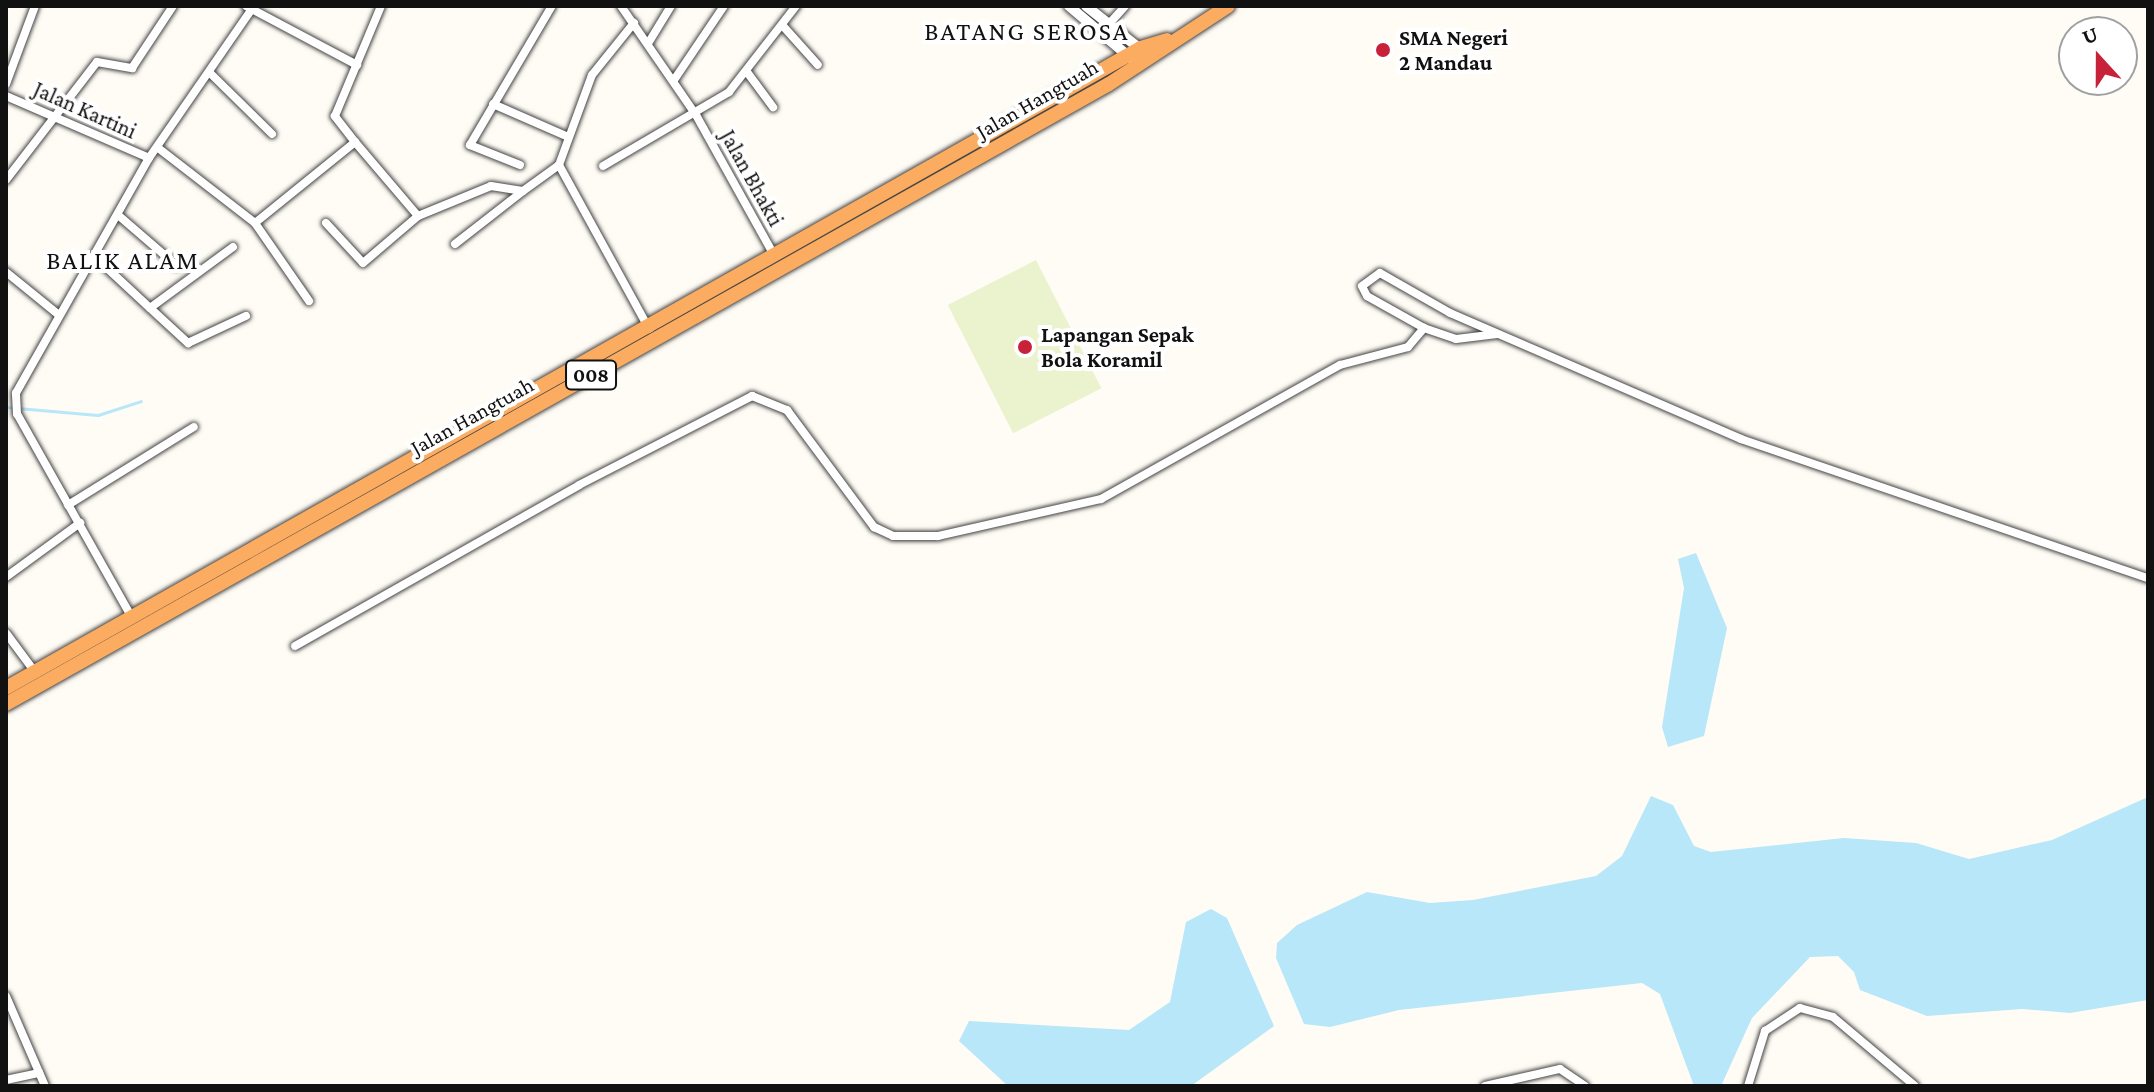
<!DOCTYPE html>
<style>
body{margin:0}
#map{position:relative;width:2154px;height:1092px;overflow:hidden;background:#fffcf5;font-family:"Crimson Pro",serif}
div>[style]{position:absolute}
.pitch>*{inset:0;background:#eaf3ce;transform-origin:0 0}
.water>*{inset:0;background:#b7e7f9}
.stream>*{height:3px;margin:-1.5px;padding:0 1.5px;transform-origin:1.5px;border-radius:1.5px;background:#b7e7f9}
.roads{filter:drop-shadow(0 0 2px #444) drop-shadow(0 0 2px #444)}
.minor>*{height:8px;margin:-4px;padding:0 4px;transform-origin:4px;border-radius:4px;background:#fff}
.tertiary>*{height:10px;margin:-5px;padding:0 5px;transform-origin:5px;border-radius:5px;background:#fff}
.trunk>*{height:14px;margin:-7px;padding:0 7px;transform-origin:7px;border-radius:7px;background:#fbac60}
.dots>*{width:22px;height:22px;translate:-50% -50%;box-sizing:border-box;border:4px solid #fff;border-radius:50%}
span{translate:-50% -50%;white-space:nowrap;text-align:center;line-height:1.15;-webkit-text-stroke:8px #fff;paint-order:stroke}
.shield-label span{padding:2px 6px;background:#fff;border:2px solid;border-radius:6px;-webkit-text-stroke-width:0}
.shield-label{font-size:20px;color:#111;font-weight:700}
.poi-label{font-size:22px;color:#111;font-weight:700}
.left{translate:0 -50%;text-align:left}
.street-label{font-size:22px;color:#111}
.quarter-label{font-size:26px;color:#111;letter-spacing:2px}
.frame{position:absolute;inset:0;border:8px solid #111;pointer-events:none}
.north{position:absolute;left:2058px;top:16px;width:80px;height:80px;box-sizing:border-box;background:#fff;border:2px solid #a0a0a0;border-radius:50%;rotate:339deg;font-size:22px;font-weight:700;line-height:32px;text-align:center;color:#111}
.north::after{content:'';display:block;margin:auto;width:28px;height:36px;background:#c8223b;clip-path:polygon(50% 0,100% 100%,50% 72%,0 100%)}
</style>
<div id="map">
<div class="pitch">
<i style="left:1036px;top:260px;width:144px;height:99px;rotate:63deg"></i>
</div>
<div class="water">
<i style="clip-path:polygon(1696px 553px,1727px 628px,1704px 736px,1668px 747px,1662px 727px,1684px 588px,1678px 559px)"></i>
<i style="clip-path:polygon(1651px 796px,1673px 805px,1694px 846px,1711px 852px,1844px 838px,1916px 843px,1969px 859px,2052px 840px,2148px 797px,2148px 1000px,2070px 1013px,2022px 1009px,1927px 1016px,1860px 990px,1854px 972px,1838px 956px,1810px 957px,1752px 1018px,1721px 1086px,1694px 1086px,1660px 994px,1642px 983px,1399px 1010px,1330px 1027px,1304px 1024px,1276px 958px,1277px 943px,1297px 925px,1367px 892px,1430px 903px,1473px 900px,1596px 876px,1622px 856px)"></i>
<i style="clip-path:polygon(1211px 909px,1227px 918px,1274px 1026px,1191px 1086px,1008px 1086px,959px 1041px,969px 1021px,1129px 1030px,1170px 1002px,1186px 922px)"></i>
</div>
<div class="stream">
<i style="left:6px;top:407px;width:92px;rotate:5deg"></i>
<i style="left:98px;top:415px;width:45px;rotate:-18deg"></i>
</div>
<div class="roads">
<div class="minor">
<i style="left:246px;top:6px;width:126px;rotate:28deg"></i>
<i style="left:621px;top:6px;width:132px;rotate:55.5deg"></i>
<i style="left:696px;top:115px;width:162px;rotate:60.9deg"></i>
<i style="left:1109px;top:24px;width:24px;rotate:-48deg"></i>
<i style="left:783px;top:26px;width:52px;rotate:48.1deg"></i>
<i style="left:649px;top:42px;width:42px;rotate:-58.6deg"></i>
<i style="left:747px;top:72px;width:44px;rotate:53.4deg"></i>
<i style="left:210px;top:73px;width:87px;rotate:44.5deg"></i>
<i style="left:674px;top:80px;width:89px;rotate:-56deg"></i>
<i style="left:6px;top:84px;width:83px;rotate:-69.6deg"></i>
<i style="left:6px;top:96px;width:156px;rotate:23.4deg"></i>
<i style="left:493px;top:104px;width:82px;rotate:23.7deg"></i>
<i style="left:157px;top:147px;width:124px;rotate:37.8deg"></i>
<i style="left:255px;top:223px;width:95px;rotate:55.3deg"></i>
<i style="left:520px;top:165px;width:54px;rotate:-158.2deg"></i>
<i style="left:470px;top:145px;width:161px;rotate:-59.5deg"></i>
<i style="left:559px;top:165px;width:187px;rotate:61.2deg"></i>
<i style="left:603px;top:166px;width:146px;rotate:-30.4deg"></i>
<i style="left:729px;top:92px;width:109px;rotate:-52.1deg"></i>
<i style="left:6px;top:180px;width:149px;rotate:-52.4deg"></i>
<i style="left:97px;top:62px;width:36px;rotate:10deg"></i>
<i style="left:132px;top:68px;width:74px;rotate:-56.5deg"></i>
<i style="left:118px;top:215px;width:78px;rotate:40.8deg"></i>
<i style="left:418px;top:216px;width:79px;rotate:-22.3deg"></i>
<i style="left:491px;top:186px;width:32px;rotate:9deg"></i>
<i style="left:523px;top:191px;width:44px;rotate:-35.8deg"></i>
<i style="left:559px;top:165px;width:96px;rotate:-69.9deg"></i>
<i style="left:592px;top:75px;width:67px;rotate:-51.1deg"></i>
<i style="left:255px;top:223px;width:129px;rotate:-39deg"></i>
<i style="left:355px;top:142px;width:33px;rotate:-128deg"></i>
<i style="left:335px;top:116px;width:119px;rotate:-67.3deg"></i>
<i style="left:326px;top:223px;width:54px;rotate:47.2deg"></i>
<i style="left:363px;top:263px;width:72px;rotate:-40.5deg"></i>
<i style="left:418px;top:216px;width:97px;rotate:-130.4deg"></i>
<i style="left:455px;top:244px;width:86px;rotate:-37.9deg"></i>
<i style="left:94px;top:256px;width:76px;rotate:42.9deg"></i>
<i style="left:150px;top:308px;width:103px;rotate:-36.3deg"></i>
<i style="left:6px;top:272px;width:68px;rotate:39.1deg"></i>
<i style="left:150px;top:308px;width:52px;rotate:42.6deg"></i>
<i style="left:188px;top:343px;width:64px;rotate:-25deg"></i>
<i style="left:1497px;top:334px;width:41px;rotate:173deg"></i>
<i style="left:1456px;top:339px;width:34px;rotate:-161deg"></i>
<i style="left:1424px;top:328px;width:65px;rotate:-150.7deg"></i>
<i style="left:1367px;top:296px;width:11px;rotate:-117deg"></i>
<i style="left:1362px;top:286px;width:22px;rotate:-36deg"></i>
<i style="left:1380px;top:273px;width:81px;rotate:29.7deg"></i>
<i style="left:1450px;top:313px;width:317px;rotate:23.4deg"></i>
<i style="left:1741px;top:439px;width:430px;rotate:18.9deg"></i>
<i style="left:68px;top:505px;width:148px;rotate:-31.8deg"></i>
<i style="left:6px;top:577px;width:92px;rotate:-36.1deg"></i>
<i style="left:131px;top:616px;width:232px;rotate:-119.4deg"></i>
<i style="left:17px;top:414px;width:21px;rotate:-93deg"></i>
<i style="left:16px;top:393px;width:270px;rotate:-60.5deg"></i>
<i style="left:149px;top:158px;width:185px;rotate:-55.4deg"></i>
<i style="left:6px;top:633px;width:49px;rotate:53.4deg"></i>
<i style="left:295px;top:646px;width:326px;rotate:-29.5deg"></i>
<i style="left:579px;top:485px;width:195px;rotate:-27.2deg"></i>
<i style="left:752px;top:396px;width:38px;rotate:22deg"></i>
<i style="left:787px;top:410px;width:146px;rotate:53.4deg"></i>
<i style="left:874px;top:527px;width:21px;rotate:25deg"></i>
<i style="left:893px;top:536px;width:45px"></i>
<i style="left:938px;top:536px;width:167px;rotate:-12.8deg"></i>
<i style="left:1101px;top:499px;width:274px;rotate:-29.3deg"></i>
<i style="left:1340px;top:365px;width:70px;rotate:-14.8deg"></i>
<i style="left:1408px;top:347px;width:25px;rotate:-50deg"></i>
<i style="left:6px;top:996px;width:98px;rotate:66.6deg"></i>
<i style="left:6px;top:1080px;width:34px;rotate:-12deg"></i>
<i style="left:1485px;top:1086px;width:77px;rotate:-12.8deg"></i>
<i style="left:1560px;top:1069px;width:30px;rotate:34deg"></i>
<i style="left:1748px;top:1086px;width:58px;rotate:-72.8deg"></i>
<i style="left:1765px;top:1031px;width:42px;rotate:-33.3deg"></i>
<i style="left:1800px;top:1008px;width:34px;rotate:15deg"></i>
<i style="left:1833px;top:1017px;width:107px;rotate:40.1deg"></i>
</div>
<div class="tertiary">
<i style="left:1069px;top:6px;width:82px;rotate:40.1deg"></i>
<i style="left:1086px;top:6px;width:74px;rotate:38.4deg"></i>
</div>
<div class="trunk">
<i style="left:6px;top:688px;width:1303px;rotate:-29.42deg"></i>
<i style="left:1141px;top:48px;width:27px;rotate:-17deg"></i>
<i style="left:6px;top:704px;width:1265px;rotate:-29.34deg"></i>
<i style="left:1109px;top:84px;width:142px;rotate:-33.2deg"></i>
</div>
</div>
<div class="dots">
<i style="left:1383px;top:50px;background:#c8223b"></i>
<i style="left:1025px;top:347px;background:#c8223b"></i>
</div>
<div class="shield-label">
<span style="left:591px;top:375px">008</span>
</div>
<div class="poi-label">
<span class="left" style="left:1399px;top:50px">SMA Negeri<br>2 Mandau</span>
<span class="left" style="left:1041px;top:347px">Lapangan Sepak<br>Bola Koramil</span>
</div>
<div class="street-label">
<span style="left:1037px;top:99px;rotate:-30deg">Jalan Hangtuah</span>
<span style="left:85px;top:110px;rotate:24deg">Jalan Kartini</span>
<span style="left:752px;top:178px;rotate:61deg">Jalan Bhakti</span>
<span style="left:472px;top:416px;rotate:-29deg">Jalan Hangtuah</span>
</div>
<div class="quarter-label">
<span style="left:1027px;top:32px">BATANG SEROSA</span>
<span style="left:123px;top:261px">BALIK ALAM</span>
</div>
<div class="frame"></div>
<div class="north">U</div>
</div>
